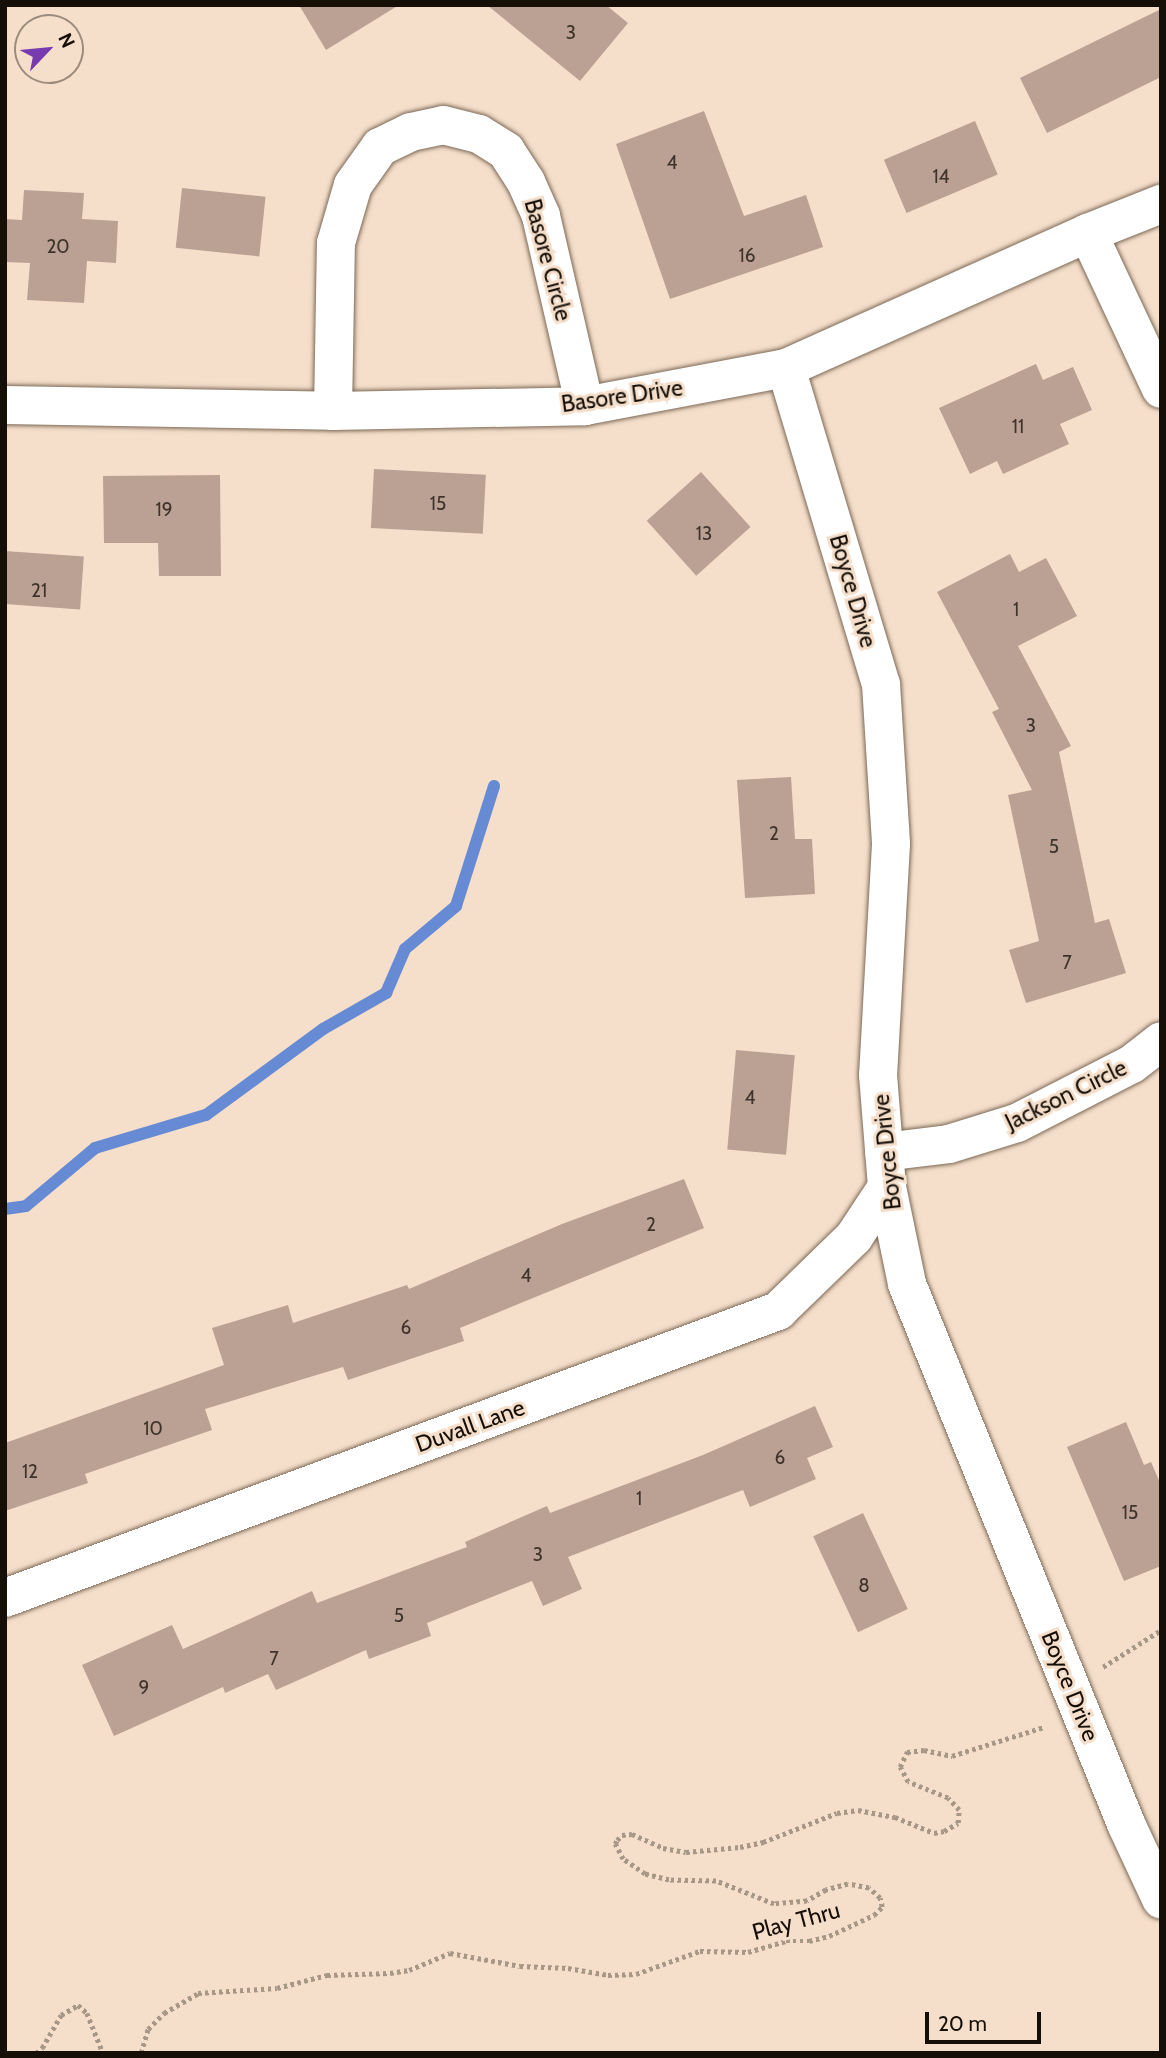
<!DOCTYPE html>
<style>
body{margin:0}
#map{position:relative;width:1166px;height:2058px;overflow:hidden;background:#f5dfcb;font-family:Cabin,sans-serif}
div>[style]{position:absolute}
.stream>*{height:12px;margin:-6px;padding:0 6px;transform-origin:6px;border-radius:6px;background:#668ad3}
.building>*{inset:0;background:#bba194;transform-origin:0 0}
.path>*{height:4.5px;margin-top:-2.25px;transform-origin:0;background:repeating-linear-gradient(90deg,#a79787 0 3.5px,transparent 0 7px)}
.roads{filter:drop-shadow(0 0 2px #7c6957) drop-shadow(0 0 2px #7c6957)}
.minor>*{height:38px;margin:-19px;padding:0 19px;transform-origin:19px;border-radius:19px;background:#fff}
span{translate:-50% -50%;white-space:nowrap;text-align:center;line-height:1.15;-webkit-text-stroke:6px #f5dfcb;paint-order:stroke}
.number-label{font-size:19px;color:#3f342b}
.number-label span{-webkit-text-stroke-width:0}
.street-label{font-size:23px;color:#160f08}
.frame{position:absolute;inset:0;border:7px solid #160f08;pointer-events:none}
.north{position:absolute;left:14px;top:14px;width:70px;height:70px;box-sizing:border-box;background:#f5dfcb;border:2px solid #9c8c7d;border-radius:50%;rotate:64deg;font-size:19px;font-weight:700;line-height:28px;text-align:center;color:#160f08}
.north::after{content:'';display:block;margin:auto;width:24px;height:32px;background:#773aaf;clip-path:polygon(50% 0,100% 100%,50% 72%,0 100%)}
.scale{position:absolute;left:925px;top:2012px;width:116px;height:32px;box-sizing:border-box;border:4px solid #160f08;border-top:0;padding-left:9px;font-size:21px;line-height:24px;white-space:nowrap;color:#160f08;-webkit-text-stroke:5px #f5dfcb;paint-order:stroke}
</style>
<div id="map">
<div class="stream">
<i style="left:5px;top:1209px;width:21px;rotate:-8deg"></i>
<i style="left:26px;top:1206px;width:90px;rotate:-40deg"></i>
<i style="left:95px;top:1148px;width:116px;rotate:-16.6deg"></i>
<i style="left:206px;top:1115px;width:145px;rotate:-36.3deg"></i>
<i style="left:323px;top:1029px;width:73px;rotate:-29.7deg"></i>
<i style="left:386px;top:993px;width:48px;rotate:-66.6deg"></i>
<i style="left:405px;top:949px;width:67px;rotate:-40.1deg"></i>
<i style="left:456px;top:906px;width:126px;rotate:-72.4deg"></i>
</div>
<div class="building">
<i style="clip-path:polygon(299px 5px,399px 5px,326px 50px)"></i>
<i style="clip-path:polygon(487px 5px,606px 5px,628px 23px,580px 81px)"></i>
<i style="clip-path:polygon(1161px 9px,1161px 77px,1047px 133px,1020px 78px)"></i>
<i style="clip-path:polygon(704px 111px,744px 216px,806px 195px,823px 247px,670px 299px,616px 144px)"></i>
<i style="left:975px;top:121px;width:58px;height:99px;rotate:67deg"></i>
<i style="left:182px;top:188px;width:84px;height:60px;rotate:6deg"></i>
<i style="clip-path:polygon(24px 190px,84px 193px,82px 219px,118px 221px,116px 263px,87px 261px,84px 303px,27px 300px,30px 263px,5px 262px,5px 219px,22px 220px)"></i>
<i style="clip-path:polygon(1036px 364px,1043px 380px,1073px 367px,1092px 410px,1060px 424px,1069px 444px,1003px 474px,997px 461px,970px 474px,939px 408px)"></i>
<i style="left:374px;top:469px;width:112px;height:59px;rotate:3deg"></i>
<i style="left:701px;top:472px;width:74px;height:73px;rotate:48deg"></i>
<i style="clip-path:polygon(220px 475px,221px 576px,159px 576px,158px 543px,104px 543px,103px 476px)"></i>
<i style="left:5px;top:551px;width:79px;height:53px;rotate:4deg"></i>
<i style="clip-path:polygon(1010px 554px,1019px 572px,1046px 558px,1077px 616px,1018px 646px,1071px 746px,1059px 752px,1095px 923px,1109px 919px,1126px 973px,1026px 1003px,1009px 950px,1039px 941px,1008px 795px,1032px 790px,992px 712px,999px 709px,937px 592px)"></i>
<i style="clip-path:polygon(791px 777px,795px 839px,812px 839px,815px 894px,745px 898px,737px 780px)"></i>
<i style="left:736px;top:1050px;width:59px;height:100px;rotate:5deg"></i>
<i style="clip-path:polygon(684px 1179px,704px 1228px,460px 1328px,464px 1341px,348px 1380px,343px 1367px,205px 1409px,212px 1430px,85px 1474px,88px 1483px,5px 1511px,5px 1443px,224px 1365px,212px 1328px,288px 1305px,293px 1323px,407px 1285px,409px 1289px,562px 1224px)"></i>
<i style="clip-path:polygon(815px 1406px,833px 1447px,807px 1458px,816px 1479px,750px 1507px,743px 1490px,568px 1557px,582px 1589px,543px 1606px,532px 1581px,427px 1623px,431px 1636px,369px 1659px,366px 1650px,276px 1690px,268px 1674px,225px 1693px,223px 1687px,114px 1736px,82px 1665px,172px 1625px,183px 1649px,312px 1591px,317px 1603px,467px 1547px,465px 1542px,547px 1506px,550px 1513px,703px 1455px)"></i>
<i style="clip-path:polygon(1126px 1422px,1144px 1465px,1151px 1462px,1161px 1485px,1161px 1566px,1124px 1581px,1067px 1447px)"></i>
<i style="left:863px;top:1513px;width:106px;height:55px;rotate:65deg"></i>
</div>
<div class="path">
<i style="left:1103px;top:1667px;width:69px;rotate:-32.5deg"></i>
<i style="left:36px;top:2053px;width:8px;rotate:-40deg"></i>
<i style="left:42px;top:2048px;width:38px;rotate:-60deg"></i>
<i style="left:61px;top:2015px;width:20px;rotate:-30deg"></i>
<i style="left:78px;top:2005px;width:12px;rotate:42deg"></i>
<i style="left:87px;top:2013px;width:43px;rotate:68.2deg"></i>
<i style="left:141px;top:2053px;width:25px;rotate:-74deg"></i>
<i style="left:148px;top:2029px;width:23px;rotate:-45deg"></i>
<i style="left:164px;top:2013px;width:39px;rotate:-30deg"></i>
<i style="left:198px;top:1993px;width:79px;rotate:-3.6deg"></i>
<i style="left:277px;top:1988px;width:52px;rotate:-14.6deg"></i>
<i style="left:327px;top:1975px;width:63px;rotate:-1.8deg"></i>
<i style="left:390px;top:1973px;width:19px;rotate:-9deg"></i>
<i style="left:409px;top:1970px;width:44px;rotate:-22.5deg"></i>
<i style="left:450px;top:1953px;width:71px;rotate:10.5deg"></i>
<i style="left:520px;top:1966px;width:48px;rotate:2.4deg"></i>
<i style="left:568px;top:1968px;width:41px;rotate:9.9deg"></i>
<i style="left:608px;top:1975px;width:28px;rotate:-2deg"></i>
<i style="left:636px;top:1974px;width:68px;rotate:-19.8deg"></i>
<i style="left:700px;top:1951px;width:48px;rotate:1.2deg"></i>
<i style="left:748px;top:1952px;width:40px;rotate:-16deg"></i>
<i style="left:786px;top:1941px;width:23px"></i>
<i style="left:809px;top:1941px;width:21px;rotate:-14deg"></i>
<i style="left:829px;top:1936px;width:50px;rotate:-25deg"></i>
<i style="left:874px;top:1915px;width:11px;rotate:-45deg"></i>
<i style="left:882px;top:1907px;width:9px;rotate:-103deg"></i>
<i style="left:880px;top:1898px;width:15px;rotate:-138deg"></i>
<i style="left:869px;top:1888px;width:21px;rotate:-169deg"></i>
<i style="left:848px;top:1884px;width:23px;rotate:165deg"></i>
<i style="left:826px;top:1890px;width:22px;rotate:150deg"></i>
<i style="left:807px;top:1901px;width:33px;rotate:175deg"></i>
<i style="left:774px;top:1904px;width:62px;rotate:-158.4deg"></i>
<i style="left:716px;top:1881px;width:47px;rotate:-178.8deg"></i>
<i style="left:669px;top:1880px;width:25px;rotate:-166deg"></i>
<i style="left:645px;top:1874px;width:27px;rotate:-146deg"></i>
<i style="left:623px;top:1859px;width:17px;rotate:-118deg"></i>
<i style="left:615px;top:1844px;width:4px;rotate:-63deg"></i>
<i style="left:617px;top:1840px;width:7px;rotate:-45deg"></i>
<i style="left:622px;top:1835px;width:10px;rotate:-6deg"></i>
<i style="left:632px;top:1834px;width:34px;rotate:24deg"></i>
<i style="left:663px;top:1848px;width:23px;rotate:10deg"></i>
<i style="left:686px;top:1852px;width:54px;rotate:-5.3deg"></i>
<i style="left:740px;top:1847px;width:24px;rotate:-12deg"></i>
<i style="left:763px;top:1842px;width:79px;rotate:-21.4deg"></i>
<i style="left:837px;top:1813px;width:21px;rotate:-8deg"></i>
<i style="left:858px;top:1810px;width:38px;rotate:11deg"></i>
<i style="left:895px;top:1817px;width:42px;rotate:22.3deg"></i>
<i style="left:934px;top:1833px;width:10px;rotate:-11deg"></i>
<i style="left:944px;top:1831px;width:16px;rotate:-30deg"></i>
<i style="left:958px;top:1823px;width:13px;rotate:-86deg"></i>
<i style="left:959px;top:1810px;width:16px;rotate:-133deg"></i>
<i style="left:948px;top:1798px;width:43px;rotate:-158.2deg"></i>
<i style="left:908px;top:1782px;width:17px;rotate:-118deg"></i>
<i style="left:900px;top:1767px;width:17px;rotate:-65deg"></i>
<i style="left:907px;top:1752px;width:17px;rotate:-7deg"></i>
<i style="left:924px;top:1750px;width:29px;rotate:12deg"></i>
<i style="left:952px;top:1756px;width:96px;rotate:-17.5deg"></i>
</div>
<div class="roads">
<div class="minor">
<i style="left:1088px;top:233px;width:172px;rotate:64.9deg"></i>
<i style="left:786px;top:368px;width:330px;rotate:73.3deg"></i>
<i style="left:881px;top:684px;width:160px;rotate:86.4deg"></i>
<i style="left:891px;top:844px;width:231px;rotate:93.2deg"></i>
<i style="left:878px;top:1075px;width:112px;rotate:85.4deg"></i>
<i style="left:887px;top:1187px;width:99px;rotate:78.3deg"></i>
<i style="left:907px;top:1284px;width:585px;rotate:67.91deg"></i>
<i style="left:1127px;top:1826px;width:81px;rotate:65deg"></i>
<i style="left:5px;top:405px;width:328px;rotate:1deg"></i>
<i style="left:333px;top:411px;width:252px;rotate:-1.1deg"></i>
<i style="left:585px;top:406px;width:205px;rotate:-10.7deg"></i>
<i style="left:786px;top:368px;width:331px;rotate:-24.1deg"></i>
<i style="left:1088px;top:233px;width:79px;rotate:-21.7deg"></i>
<i style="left:333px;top:411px;width:168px;rotate:-89deg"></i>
<i style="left:336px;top:243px;width:60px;rotate:-73.7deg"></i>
<i style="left:353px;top:185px;width:47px;rotate:-54.6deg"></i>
<i style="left:380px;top:147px;width:34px;rotate:-26deg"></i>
<i style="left:411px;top:132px;width:33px;rotate:-12deg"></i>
<i style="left:443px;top:125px;width:37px;rotate:14deg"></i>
<i style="left:479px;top:134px;width:32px;rotate:32deg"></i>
<i style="left:506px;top:151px;width:37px;rotate:57deg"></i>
<i style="left:526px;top:182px;width:37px;rotate:66deg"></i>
<i style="left:541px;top:216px;width:195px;rotate:77deg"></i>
<i style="left:884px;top:1152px;width:65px;rotate:-7deg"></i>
<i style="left:949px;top:1144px;width:71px;rotate:-17.2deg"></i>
<i style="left:1017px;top:1123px;width:129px;rotate:-27.2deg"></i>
<i style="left:1132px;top:1064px;width:37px;rotate:-38deg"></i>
<i style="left:5px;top:1598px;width:825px;rotate:-20.37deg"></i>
<i style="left:778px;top:1311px;width:106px;rotate:-44.2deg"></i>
<i style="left:854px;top:1237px;width:60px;rotate:-56.6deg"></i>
</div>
</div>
<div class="number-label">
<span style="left:571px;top:33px">3</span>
<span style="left:672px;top:163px">4</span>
<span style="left:941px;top:177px">14</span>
<span style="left:58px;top:247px">20</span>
<span style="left:747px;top:256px">16</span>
<span style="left:1018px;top:427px">11</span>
<span style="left:438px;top:504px">15</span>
<span style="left:164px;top:510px">19</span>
<span style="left:704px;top:534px">13</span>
<span style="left:39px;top:591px">21</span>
<span style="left:1016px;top:610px">1</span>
<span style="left:1031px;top:726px">3</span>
<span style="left:774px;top:834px">2</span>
<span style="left:1054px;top:847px">5</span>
<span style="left:1067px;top:963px">7</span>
<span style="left:750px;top:1098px">4</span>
<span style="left:651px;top:1225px">2</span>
<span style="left:526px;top:1276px">4</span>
<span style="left:406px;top:1328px">6</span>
<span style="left:153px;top:1429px">10</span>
<span style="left:780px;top:1458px">6</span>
<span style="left:30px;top:1472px">12</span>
<span style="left:639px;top:1499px">1</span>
<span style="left:1130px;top:1513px">15</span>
<span style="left:538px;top:1555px">3</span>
<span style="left:864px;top:1586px">8</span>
<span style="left:399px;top:1616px">5</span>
<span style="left:274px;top:1659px">7</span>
<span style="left:144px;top:1688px">9</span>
</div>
<div class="street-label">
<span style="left:548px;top:260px;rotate:75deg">Basore Circle</span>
<span style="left:622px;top:396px;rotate:-8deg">Basore Drive</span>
<span style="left:853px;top:591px;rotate:74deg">Boyce Drive</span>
<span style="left:1066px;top:1095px;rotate:-26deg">Jackson Circle</span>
<span style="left:887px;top:1152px;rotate:-96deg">Boyce Drive</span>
<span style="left:470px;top:1426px;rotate:-20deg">Duvall Lane</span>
<span style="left:1070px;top:1686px;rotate:68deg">Boyce Drive</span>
<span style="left:796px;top:1921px;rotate:-15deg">Play Thru</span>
</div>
<div class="frame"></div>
<div class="north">N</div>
<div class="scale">20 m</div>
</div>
